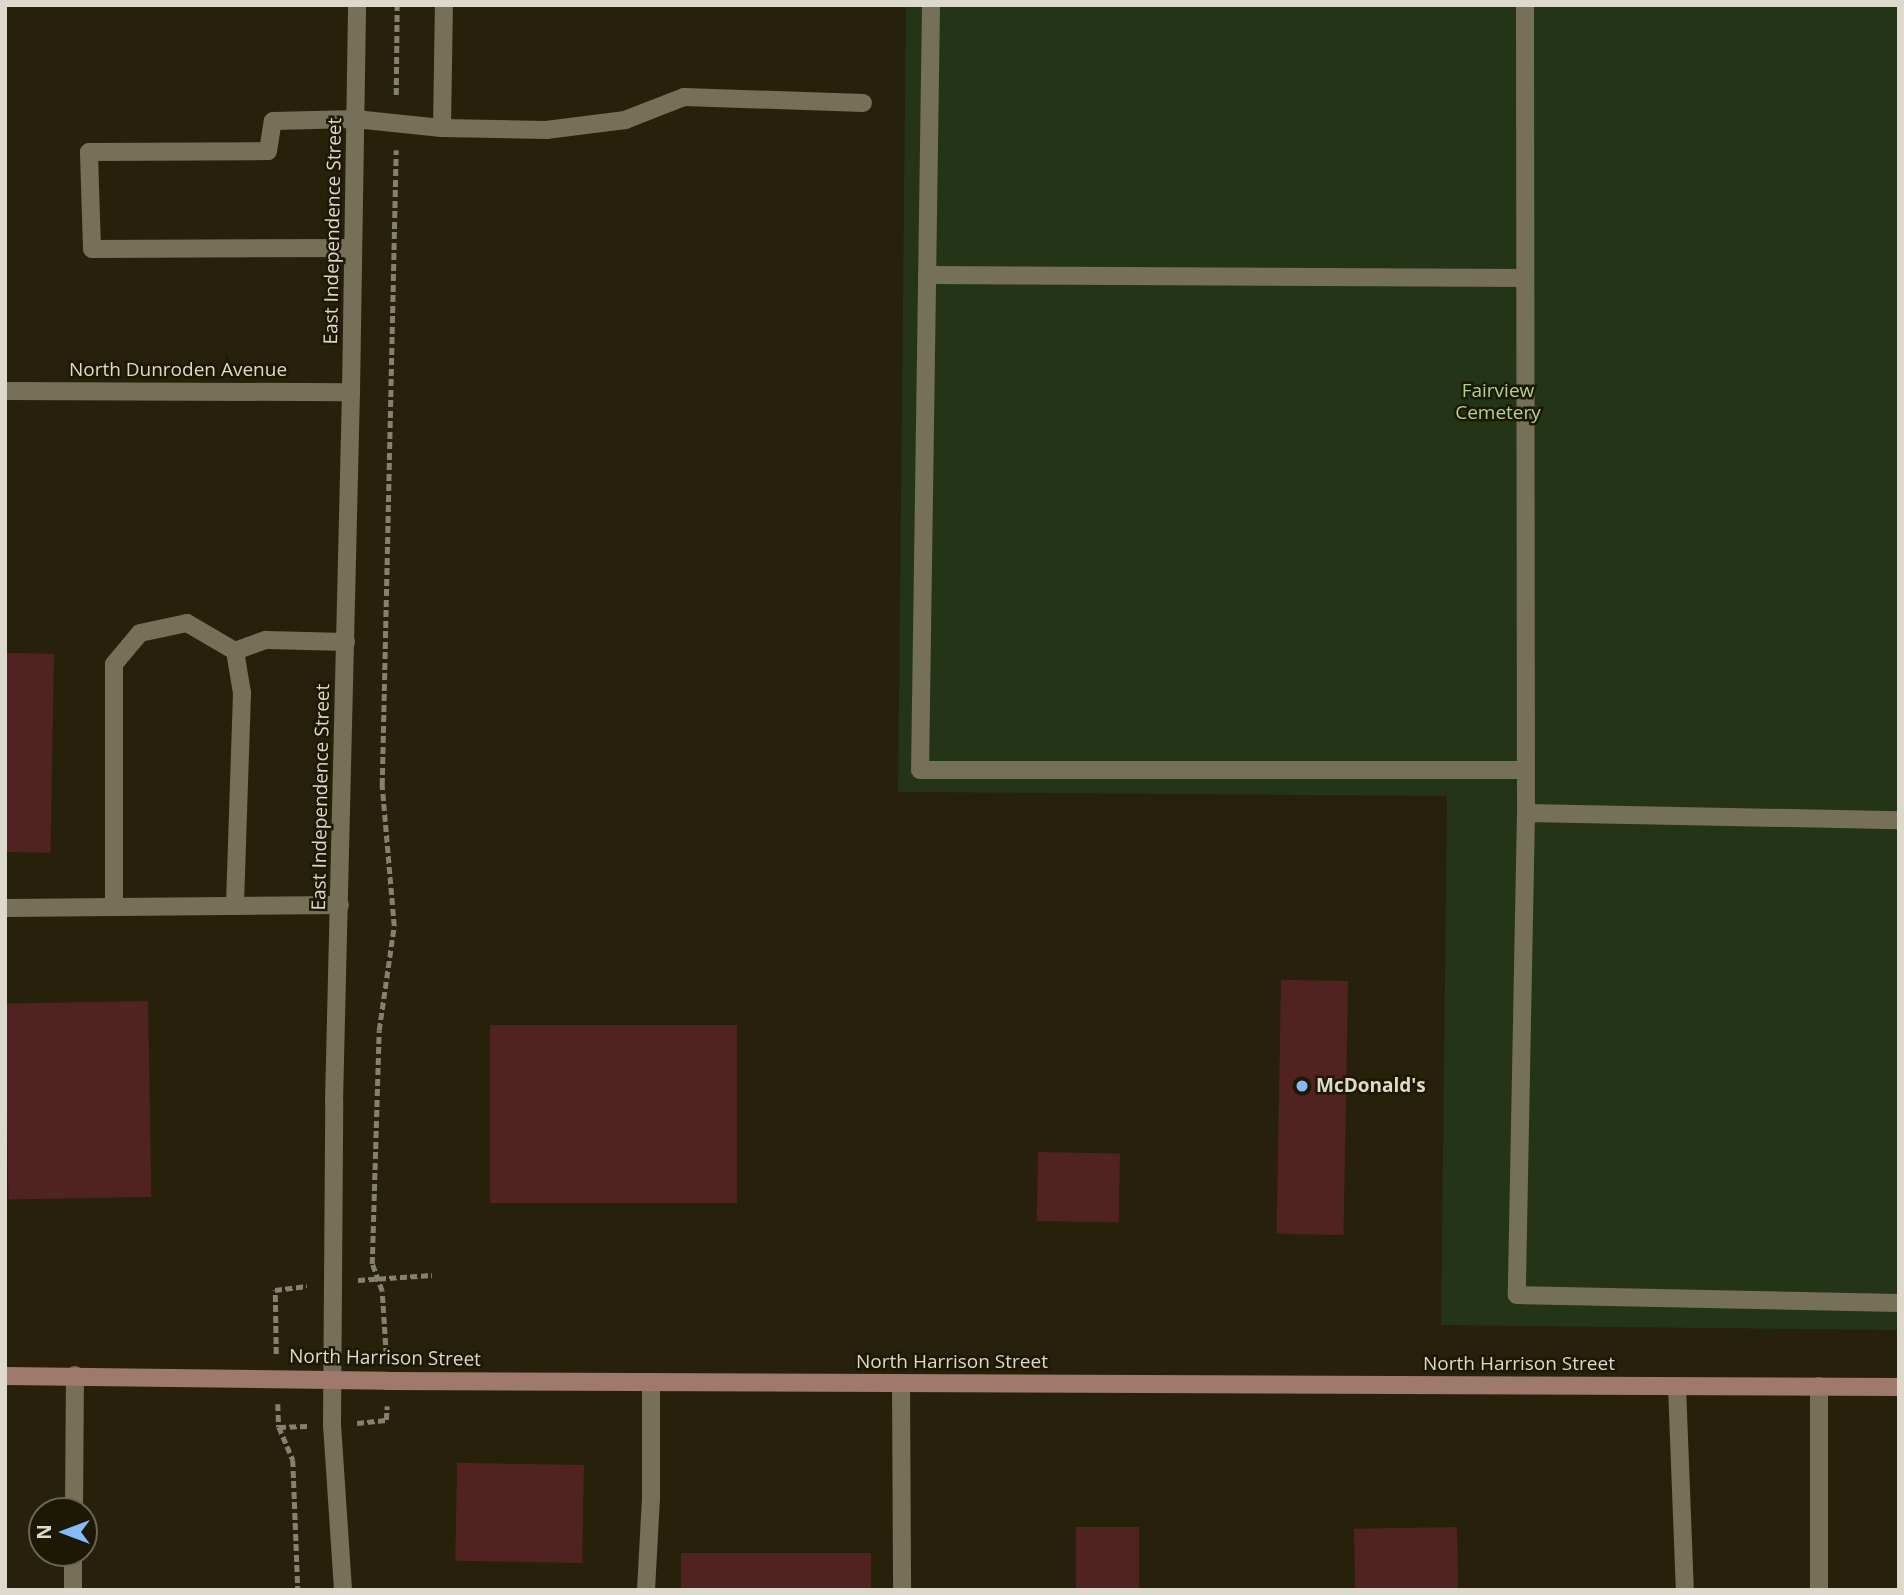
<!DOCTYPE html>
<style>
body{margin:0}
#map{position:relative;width:1904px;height:1595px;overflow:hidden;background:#27210b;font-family:"Open Sans",sans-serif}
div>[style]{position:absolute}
.green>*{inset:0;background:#243417}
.building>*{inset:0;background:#502220;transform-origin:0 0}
.path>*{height:4.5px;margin-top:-2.25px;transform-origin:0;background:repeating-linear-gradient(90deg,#85806f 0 7px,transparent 0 10.5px)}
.service>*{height:18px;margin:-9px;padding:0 9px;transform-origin:9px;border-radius:9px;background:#777058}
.minor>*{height:18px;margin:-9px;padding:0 9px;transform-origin:9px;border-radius:9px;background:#777058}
.tertiary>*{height:18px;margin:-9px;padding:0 9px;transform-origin:9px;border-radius:9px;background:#777058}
.secondary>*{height:18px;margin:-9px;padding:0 9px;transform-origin:9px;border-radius:9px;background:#9e796c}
.dots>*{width:19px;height:19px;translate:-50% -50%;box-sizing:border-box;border:4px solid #1d1803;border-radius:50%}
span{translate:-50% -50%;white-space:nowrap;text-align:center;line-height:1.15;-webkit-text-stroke:5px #1d1803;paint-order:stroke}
.street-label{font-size:19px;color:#ddd9cc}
.park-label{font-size:19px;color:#add490}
.poi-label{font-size:19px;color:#ddd9cc;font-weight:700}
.left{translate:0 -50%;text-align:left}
.frame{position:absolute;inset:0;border:7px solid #ddd9cc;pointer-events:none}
.north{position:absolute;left:28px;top:1497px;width:70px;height:70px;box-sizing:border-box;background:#1d1803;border:2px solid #6a6553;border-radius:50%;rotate:270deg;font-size:19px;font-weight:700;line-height:28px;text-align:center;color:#ddd9cc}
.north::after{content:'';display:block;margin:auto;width:24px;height:32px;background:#85bbfb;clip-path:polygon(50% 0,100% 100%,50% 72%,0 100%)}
</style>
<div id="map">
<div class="green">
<i style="clip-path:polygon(906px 5px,1899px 5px,1899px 1330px,1441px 1325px,1447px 796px,898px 792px)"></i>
</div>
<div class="building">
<i style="left:5px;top:653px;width:49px;height:199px;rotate:1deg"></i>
<i style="left:1348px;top:981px;width:254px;height:67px;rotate:91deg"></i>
<i style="left:148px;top:1001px;width:196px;height:143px;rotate:89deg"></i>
<i style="left:490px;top:1025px;width:247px;height:178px"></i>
<i style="left:1038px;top:1152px;width:82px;height:69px;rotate:1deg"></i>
<i style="left:584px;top:1465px;width:98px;height:127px;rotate:91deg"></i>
<i style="left:1076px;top:1527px;width:63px;height:63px"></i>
<i style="left:1457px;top:1527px;width:63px;height:103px;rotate:89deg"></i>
<i style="left:871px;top:1553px;width:37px;height:190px;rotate:90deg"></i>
</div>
<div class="path">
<i style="left:396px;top:95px;width:90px;rotate:-89.4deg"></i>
<i style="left:358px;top:1280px;width:74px;rotate:-3.9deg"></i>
<i style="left:276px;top:1354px;width:64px;rotate:-90.9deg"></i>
<i style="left:275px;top:1290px;width:32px;rotate:-7deg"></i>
<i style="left:386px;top:1355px;width:64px;rotate:-93.6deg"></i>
<i style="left:382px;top:1291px;width:29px;rotate:-110deg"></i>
<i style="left:372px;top:1264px;width:234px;rotate:-88.3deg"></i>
<i style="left:379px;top:1030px;width:105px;rotate:-81.8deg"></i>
<i style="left:394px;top:926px;width:142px;rotate:-94.9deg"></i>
<i style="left:382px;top:785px;width:635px;rotate:-88.74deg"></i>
<i style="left:278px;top:1404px;width:23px;rotate:88deg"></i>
<i style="left:279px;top:1427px;width:36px;rotate:67deg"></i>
<i style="left:293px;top:1460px;width:130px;rotate:87.8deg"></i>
<i style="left:357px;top:1423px;width:29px;rotate:-6deg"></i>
<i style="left:386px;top:1420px;width:14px;rotate:-86deg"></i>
<i style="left:279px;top:1427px;width:28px;rotate:-2deg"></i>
</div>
<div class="service">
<i style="left:931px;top:5px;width:765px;rotate:90.82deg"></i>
<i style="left:920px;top:770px;width:606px"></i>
<i style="left:1525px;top:5px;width:808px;rotate:89.93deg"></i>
<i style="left:1526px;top:813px;width:482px;rotate:91.1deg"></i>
<i style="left:1517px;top:1295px;width:382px;rotate:1.2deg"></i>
<i style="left:442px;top:128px;width:104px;rotate:1.1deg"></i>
<i style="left:546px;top:130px;width:80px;rotate:-7.2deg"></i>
<i style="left:625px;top:120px;width:63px;rotate:-21.3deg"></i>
<i style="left:684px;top:97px;width:179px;rotate:1.9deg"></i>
<i style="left:353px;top:248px;width:261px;rotate:179.8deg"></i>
<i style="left:92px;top:249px;width:97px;rotate:-91.8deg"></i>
<i style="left:89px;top:152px;width:179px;rotate:-0.3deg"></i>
<i style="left:268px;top:151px;width:30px;rotate:-81deg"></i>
<i style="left:273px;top:121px;width:82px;rotate:-1.4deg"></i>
<i style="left:355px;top:119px;width:87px;rotate:5.9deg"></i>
<i style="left:442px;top:128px;width:123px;rotate:-89.1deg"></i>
<i style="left:927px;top:275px;width:598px;rotate:0.29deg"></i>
<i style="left:235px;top:651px;width:33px;rotate:-20deg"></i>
<i style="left:266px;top:640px;width:80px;rotate:1.4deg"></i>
<i style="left:1526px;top:813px;width:373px;rotate:1.1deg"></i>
<i style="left:114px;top:907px;width:243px;rotate:-90deg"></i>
<i style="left:114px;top:664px;width:40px;rotate:-50deg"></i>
<i style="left:140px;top:633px;width:48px;rotate:-12deg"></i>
<i style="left:187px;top:623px;width:56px;rotate:30.3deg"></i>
<i style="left:235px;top:651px;width:43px;rotate:80.5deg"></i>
<i style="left:242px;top:693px;width:213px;rotate:91.9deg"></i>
<i style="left:901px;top:1383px;width:207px;rotate:89.7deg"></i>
<i style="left:1677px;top:1386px;width:204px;rotate:87.8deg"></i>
<i style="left:74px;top:1511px;width:136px;rotate:-89.6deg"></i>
<i style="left:73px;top:1590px;width:37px;rotate:-90deg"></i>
<i style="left:646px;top:1590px;width:91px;rotate:-86.9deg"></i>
<i style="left:651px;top:1499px;width:117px;rotate:-90deg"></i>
<i style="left:1819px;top:1590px;width:204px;rotate:-90deg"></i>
</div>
<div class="minor">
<i style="left:5px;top:391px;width:346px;rotate:0.2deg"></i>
<i style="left:5px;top:908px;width:335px;rotate:-0.5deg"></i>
</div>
<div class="tertiary">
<i style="left:343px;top:1590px;width:164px;rotate:-93.8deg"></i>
<i style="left:332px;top:1426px;width:324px;rotate:-89.6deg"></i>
<i style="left:334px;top:1102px;width:710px;rotate:-88.63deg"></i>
<i style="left:351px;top:392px;width:387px;rotate:-89.1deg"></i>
</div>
<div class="secondary">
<i style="left:5px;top:1376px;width:382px;rotate:0.7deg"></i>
<i style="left:387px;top:1381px;width:1512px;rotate:0.23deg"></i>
</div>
<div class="dots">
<i style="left:1302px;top:1086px;background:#85bbfb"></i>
</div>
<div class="street-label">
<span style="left:333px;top:231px;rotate:-89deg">East Independence Street</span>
<span style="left:178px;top:370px">North Dunroden Avenue</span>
<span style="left:321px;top:797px;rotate:-89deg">East Independence Street</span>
<span style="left:385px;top:1358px;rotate:1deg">North Harrison Street</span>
<span style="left:952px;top:1362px">North Harrison Street</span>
<span style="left:1519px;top:1364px">North Harrison Street</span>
</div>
<div class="park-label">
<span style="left:1498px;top:402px">Fairview<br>Cemetery</span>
</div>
<div class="poi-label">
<span class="left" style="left:1316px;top:1086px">McDonald's</span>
</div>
<div class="frame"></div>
<div class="north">N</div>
</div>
